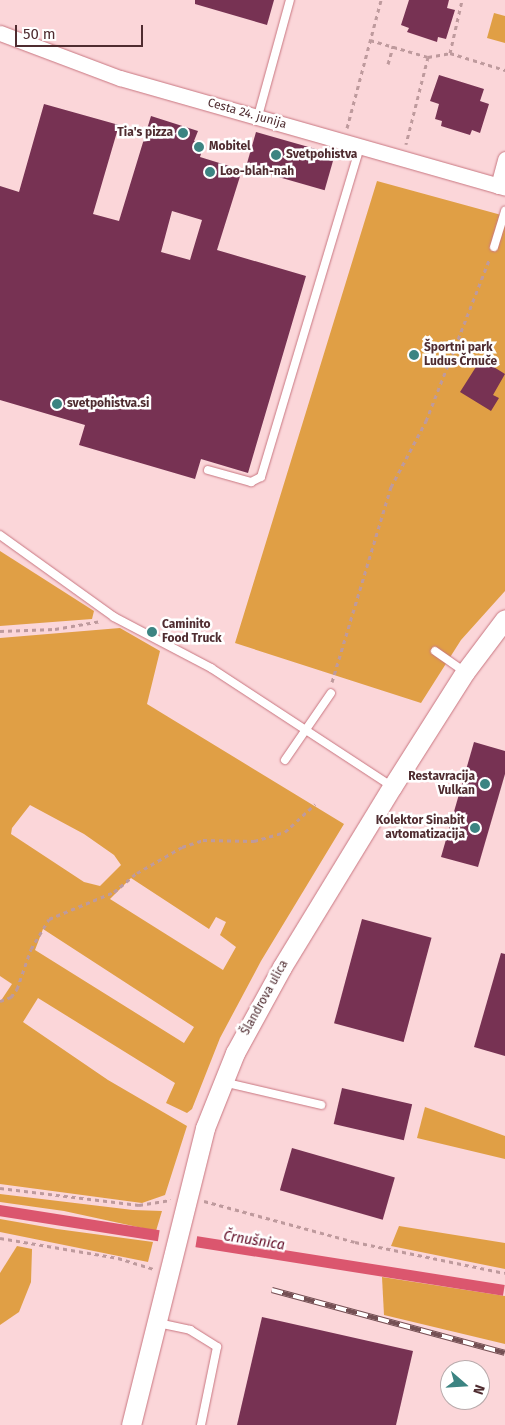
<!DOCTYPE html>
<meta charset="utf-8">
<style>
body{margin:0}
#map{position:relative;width:505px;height:1425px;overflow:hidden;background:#fbd6d9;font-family:"Fira Sans",sans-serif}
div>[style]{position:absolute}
.green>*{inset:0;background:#e09f45}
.water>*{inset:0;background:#db566e;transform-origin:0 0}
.pier>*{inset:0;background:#fbd6d9;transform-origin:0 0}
.building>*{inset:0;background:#773253;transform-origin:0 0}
.path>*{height:3px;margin-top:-1.5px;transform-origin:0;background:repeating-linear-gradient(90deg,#be9a9d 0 4px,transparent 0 8px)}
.roads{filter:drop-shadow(0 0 1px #c87680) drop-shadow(0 0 1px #c87680)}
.service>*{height:8px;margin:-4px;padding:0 4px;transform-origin:4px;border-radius:4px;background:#fff}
.minor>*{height:15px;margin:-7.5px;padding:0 7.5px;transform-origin:7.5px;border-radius:7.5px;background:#fff}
.tertiary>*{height:19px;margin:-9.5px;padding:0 9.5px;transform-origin:9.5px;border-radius:9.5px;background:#fff}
.rail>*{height:5.5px;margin-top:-2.75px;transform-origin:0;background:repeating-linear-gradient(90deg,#fff 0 11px,#745054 0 22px);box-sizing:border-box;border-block:1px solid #745054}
.dots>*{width:14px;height:14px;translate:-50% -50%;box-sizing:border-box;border:2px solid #fff;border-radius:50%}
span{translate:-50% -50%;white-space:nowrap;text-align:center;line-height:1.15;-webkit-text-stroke:5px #fff;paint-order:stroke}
.street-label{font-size:12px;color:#4f2c30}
.poi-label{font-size:12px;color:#4f2c30;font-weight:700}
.right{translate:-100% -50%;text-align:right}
.left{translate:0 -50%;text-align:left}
.water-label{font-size:14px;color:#5c031e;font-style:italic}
.north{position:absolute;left:440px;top:1360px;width:50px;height:50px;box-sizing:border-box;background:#fff;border:1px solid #b9abac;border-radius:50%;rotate:109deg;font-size:14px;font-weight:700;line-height:20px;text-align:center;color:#4f2c30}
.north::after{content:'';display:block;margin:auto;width:18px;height:22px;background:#3c8482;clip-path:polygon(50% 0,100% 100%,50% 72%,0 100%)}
.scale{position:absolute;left:15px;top:25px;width:128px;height:22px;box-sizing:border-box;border:2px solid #4f2c30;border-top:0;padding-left:6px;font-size:15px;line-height:18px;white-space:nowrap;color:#4f2c30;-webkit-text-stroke:4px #fff;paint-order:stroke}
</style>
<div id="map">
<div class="green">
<i style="clip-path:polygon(494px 13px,505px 16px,505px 43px,487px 38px)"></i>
<i style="clip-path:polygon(377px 181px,505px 216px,505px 591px,461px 640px,421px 703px,235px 643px)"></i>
<i style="clip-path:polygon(0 551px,94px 611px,92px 619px,0 626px)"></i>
<i style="clip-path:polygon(evenodd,120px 628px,160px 651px,147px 704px,344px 824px,261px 961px,220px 1038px,192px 1109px,187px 1113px,166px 1103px,175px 1083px,38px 998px,23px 1022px,108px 1080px,187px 1126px,165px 1195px,142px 1203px,0 1184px,0 1002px,12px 984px,0 976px,0 638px,120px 628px,30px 805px,84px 834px,114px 855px,121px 865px,100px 886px,84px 882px,11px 834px,12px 828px,30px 805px,120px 628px,131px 878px,209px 929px,216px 917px,226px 922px,220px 935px,236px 947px,223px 970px,110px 899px,131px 878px,120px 628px,43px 929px,194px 1027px,184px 1043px,35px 950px,43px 929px)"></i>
<i style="clip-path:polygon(425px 1107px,505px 1136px,505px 1159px,417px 1138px)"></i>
<i style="clip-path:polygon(0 1194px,133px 1210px,162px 1211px,156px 1231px,64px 1211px,0 1202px)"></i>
<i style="clip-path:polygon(0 1219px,57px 1229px,153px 1242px,148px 1262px,0 1232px)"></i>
<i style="clip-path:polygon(399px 1226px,505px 1243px,505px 1269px,391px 1246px)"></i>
<i style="clip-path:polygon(17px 1246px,32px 1249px,31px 1282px,19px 1312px,0 1325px,0 1273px)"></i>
<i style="clip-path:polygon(382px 1277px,505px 1296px,505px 1344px,384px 1315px)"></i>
</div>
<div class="water">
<i style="left:0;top:1205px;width:511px;height:11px;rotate:9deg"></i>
</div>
<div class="pier">
<i style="left:160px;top:1228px;width:38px;height:16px;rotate:9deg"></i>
</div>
<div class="building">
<i style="clip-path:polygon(195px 0,274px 0,267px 25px,195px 4px)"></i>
<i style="clip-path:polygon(409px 0,449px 0,447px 8px,455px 10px,446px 39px,438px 37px,437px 42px,407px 32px,409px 28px,401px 25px)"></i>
<i style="clip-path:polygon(439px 75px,484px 89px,480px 101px,489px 104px,480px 133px,472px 130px,470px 135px,441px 126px,442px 121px,435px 119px,439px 104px,430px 101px)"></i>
<i style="clip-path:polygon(evenodd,44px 104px,119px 125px,93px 214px,119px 221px,151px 116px,198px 131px,194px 141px,204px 144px,200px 157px,242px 170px,217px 250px,306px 276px,248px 473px,201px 459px,195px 479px,79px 445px,85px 425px,0 400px,0 186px,19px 192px,44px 104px,172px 211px,202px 220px,190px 260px,161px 252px,172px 211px)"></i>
<i style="left:256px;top:132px;width:82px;height:37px;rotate:16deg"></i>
<i style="clip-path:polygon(481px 359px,505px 374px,493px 395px,499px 398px,491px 411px,460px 392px)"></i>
<i style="clip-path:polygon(474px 742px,505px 751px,505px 774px,478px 867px,441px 857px)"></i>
<i style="left:362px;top:919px;width:72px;height:108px;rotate:15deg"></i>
<i style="clip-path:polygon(501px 953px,505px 954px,505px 1056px,474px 1047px)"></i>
<i style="left:342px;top:1088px;width:72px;height:37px;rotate:13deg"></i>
<i style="left:292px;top:1148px;width:107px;height:44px;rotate:16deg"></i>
<i style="clip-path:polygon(262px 1317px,413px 1351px,396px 1425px,237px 1425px)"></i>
</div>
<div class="path">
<i style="left:370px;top:40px;width:60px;rotate:16.3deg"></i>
<i style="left:428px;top:57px;width:90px;rotate:104.2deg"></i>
<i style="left:450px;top:53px;width:54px;rotate:-77.2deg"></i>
<i style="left:428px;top:57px;width:22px;rotate:-10deg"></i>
<i style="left:450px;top:53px;width:58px;rotate:17.2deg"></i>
<i style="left:388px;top:64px;width:19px;rotate:-74deg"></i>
<i style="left:347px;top:128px;width:132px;rotate:-75.1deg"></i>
<i style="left:0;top:631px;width:55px;rotate:-2.1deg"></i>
<i style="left:55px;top:629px;width:47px;rotate:-9.9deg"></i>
<i style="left:332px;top:682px;width:204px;rotate:-73.2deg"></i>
<i style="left:391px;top:487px;width:75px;rotate:-62.1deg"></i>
<i style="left:426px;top:421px;width:175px;rotate:-68.6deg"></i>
<i style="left:0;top:1001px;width:12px;rotate:-20deg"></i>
<i style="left:11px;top:997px;width:10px;rotate:-53deg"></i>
<i style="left:17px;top:989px;width:42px;rotate:-70.7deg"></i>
<i style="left:31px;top:949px;width:35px;rotate:-59deg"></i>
<i style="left:49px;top:919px;width:70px;rotate:-22.6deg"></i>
<i style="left:114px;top:892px;width:30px;rotate:-40deg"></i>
<i style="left:137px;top:873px;width:52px;rotate:-30deg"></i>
<i style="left:182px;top:847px;width:22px;rotate:-18deg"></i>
<i style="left:203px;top:840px;width:51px;rotate:1.1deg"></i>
<i style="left:254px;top:841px;width:32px;rotate:-16deg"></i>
<i style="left:285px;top:832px;width:41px;rotate:-43deg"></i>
<i style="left:0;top:1188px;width:140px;rotate:7deg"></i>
<i style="left:139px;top:1205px;width:32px;rotate:-9deg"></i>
<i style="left:204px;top:1201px;width:156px;rotate:15.2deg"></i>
<i style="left:355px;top:1242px;width:153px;rotate:11.7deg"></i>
<i style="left:0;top:1238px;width:120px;rotate:9.6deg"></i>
<i style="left:118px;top:1258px;width:37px;rotate:17deg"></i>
</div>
<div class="roads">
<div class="service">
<i style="left:258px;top:116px;width:120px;rotate:-74.6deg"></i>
<i style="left:494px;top:247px;width:38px;rotate:-73deg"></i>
<i style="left:208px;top:470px;width:45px;rotate:15.6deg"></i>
<i style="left:251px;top:482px;width:11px;rotate:-27deg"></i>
<i style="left:261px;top:477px;width:344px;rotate:-73.3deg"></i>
<i style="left:0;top:535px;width:140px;rotate:35.7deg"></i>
<i style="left:114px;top:617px;width:110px;rotate:27.7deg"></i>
<i style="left:211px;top:668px;width:215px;rotate:33.2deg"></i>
<i style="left:435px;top:651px;width:37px;rotate:35deg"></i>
<i style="left:285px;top:760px;width:81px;rotate:-55.5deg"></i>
<i style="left:223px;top:1082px;width:101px;rotate:13.2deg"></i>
<i style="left:158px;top:1323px;width:33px;rotate:12deg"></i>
<i style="left:190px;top:1330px;width:32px;rotate:32deg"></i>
<i style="left:217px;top:1347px;width:80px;rotate:101.6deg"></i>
</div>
<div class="minor">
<i style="left:0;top:33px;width:128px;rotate:20.6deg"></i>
<i style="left:120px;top:78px;width:400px;rotate:15.9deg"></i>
<i style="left:498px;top:186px;width:28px;rotate:-75deg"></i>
</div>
<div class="tertiary">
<i style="left:131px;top:1425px;width:306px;rotate:-76deg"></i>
<i style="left:205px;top:1128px;width:81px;rotate:-68.2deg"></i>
<i style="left:235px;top:1053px;width:98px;rotate:-61.3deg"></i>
<i style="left:282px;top:967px;width:211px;rotate:-58.6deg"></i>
<i style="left:392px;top:787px;width:136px;rotate:-57.6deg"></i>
<i style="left:465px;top:672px;width:66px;rotate:-53deg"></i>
</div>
</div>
<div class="rail">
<i style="left:272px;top:1290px;width:241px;rotate:15.1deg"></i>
</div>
<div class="dots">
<i style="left:183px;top:133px;background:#3c8482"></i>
<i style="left:199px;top:147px;background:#3c8482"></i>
<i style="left:276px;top:155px;background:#3c8482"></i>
<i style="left:210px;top:172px;background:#3c8482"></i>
<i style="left:414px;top:355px;background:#3c8482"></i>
<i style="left:57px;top:404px;background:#3c8482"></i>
<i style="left:152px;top:632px;background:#3c8482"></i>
<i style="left:485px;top:784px;background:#3c8482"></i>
<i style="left:475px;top:828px;background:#3c8482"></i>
</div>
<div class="street-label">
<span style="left:247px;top:114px;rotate:16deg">Cesta 24. junija</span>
<span style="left:265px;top:998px;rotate:-61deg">Šlandrova ulica</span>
</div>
<div class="poi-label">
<span class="right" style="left:173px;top:133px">Tia's pizza</span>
<span class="left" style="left:209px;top:147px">Mobitel</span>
<span class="left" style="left:286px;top:155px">Svetpohistva</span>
<span class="left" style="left:220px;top:172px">Loo-blah-nah</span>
<span class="left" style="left:424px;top:355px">Športni park<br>Ludus Črnuče</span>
<span class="left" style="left:67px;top:404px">svetpohistva.si</span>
<span class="left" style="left:162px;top:632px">Caminito<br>Food Truck</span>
<span class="right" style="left:475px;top:784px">Restavracija<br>Vulkan</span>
<span class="right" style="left:465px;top:828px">Kolektor Sinabit<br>avtomatizacija</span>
</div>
<div class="water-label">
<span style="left:254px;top:1241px;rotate:9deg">Črnušnica</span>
</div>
<div class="north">N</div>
<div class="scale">50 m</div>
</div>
